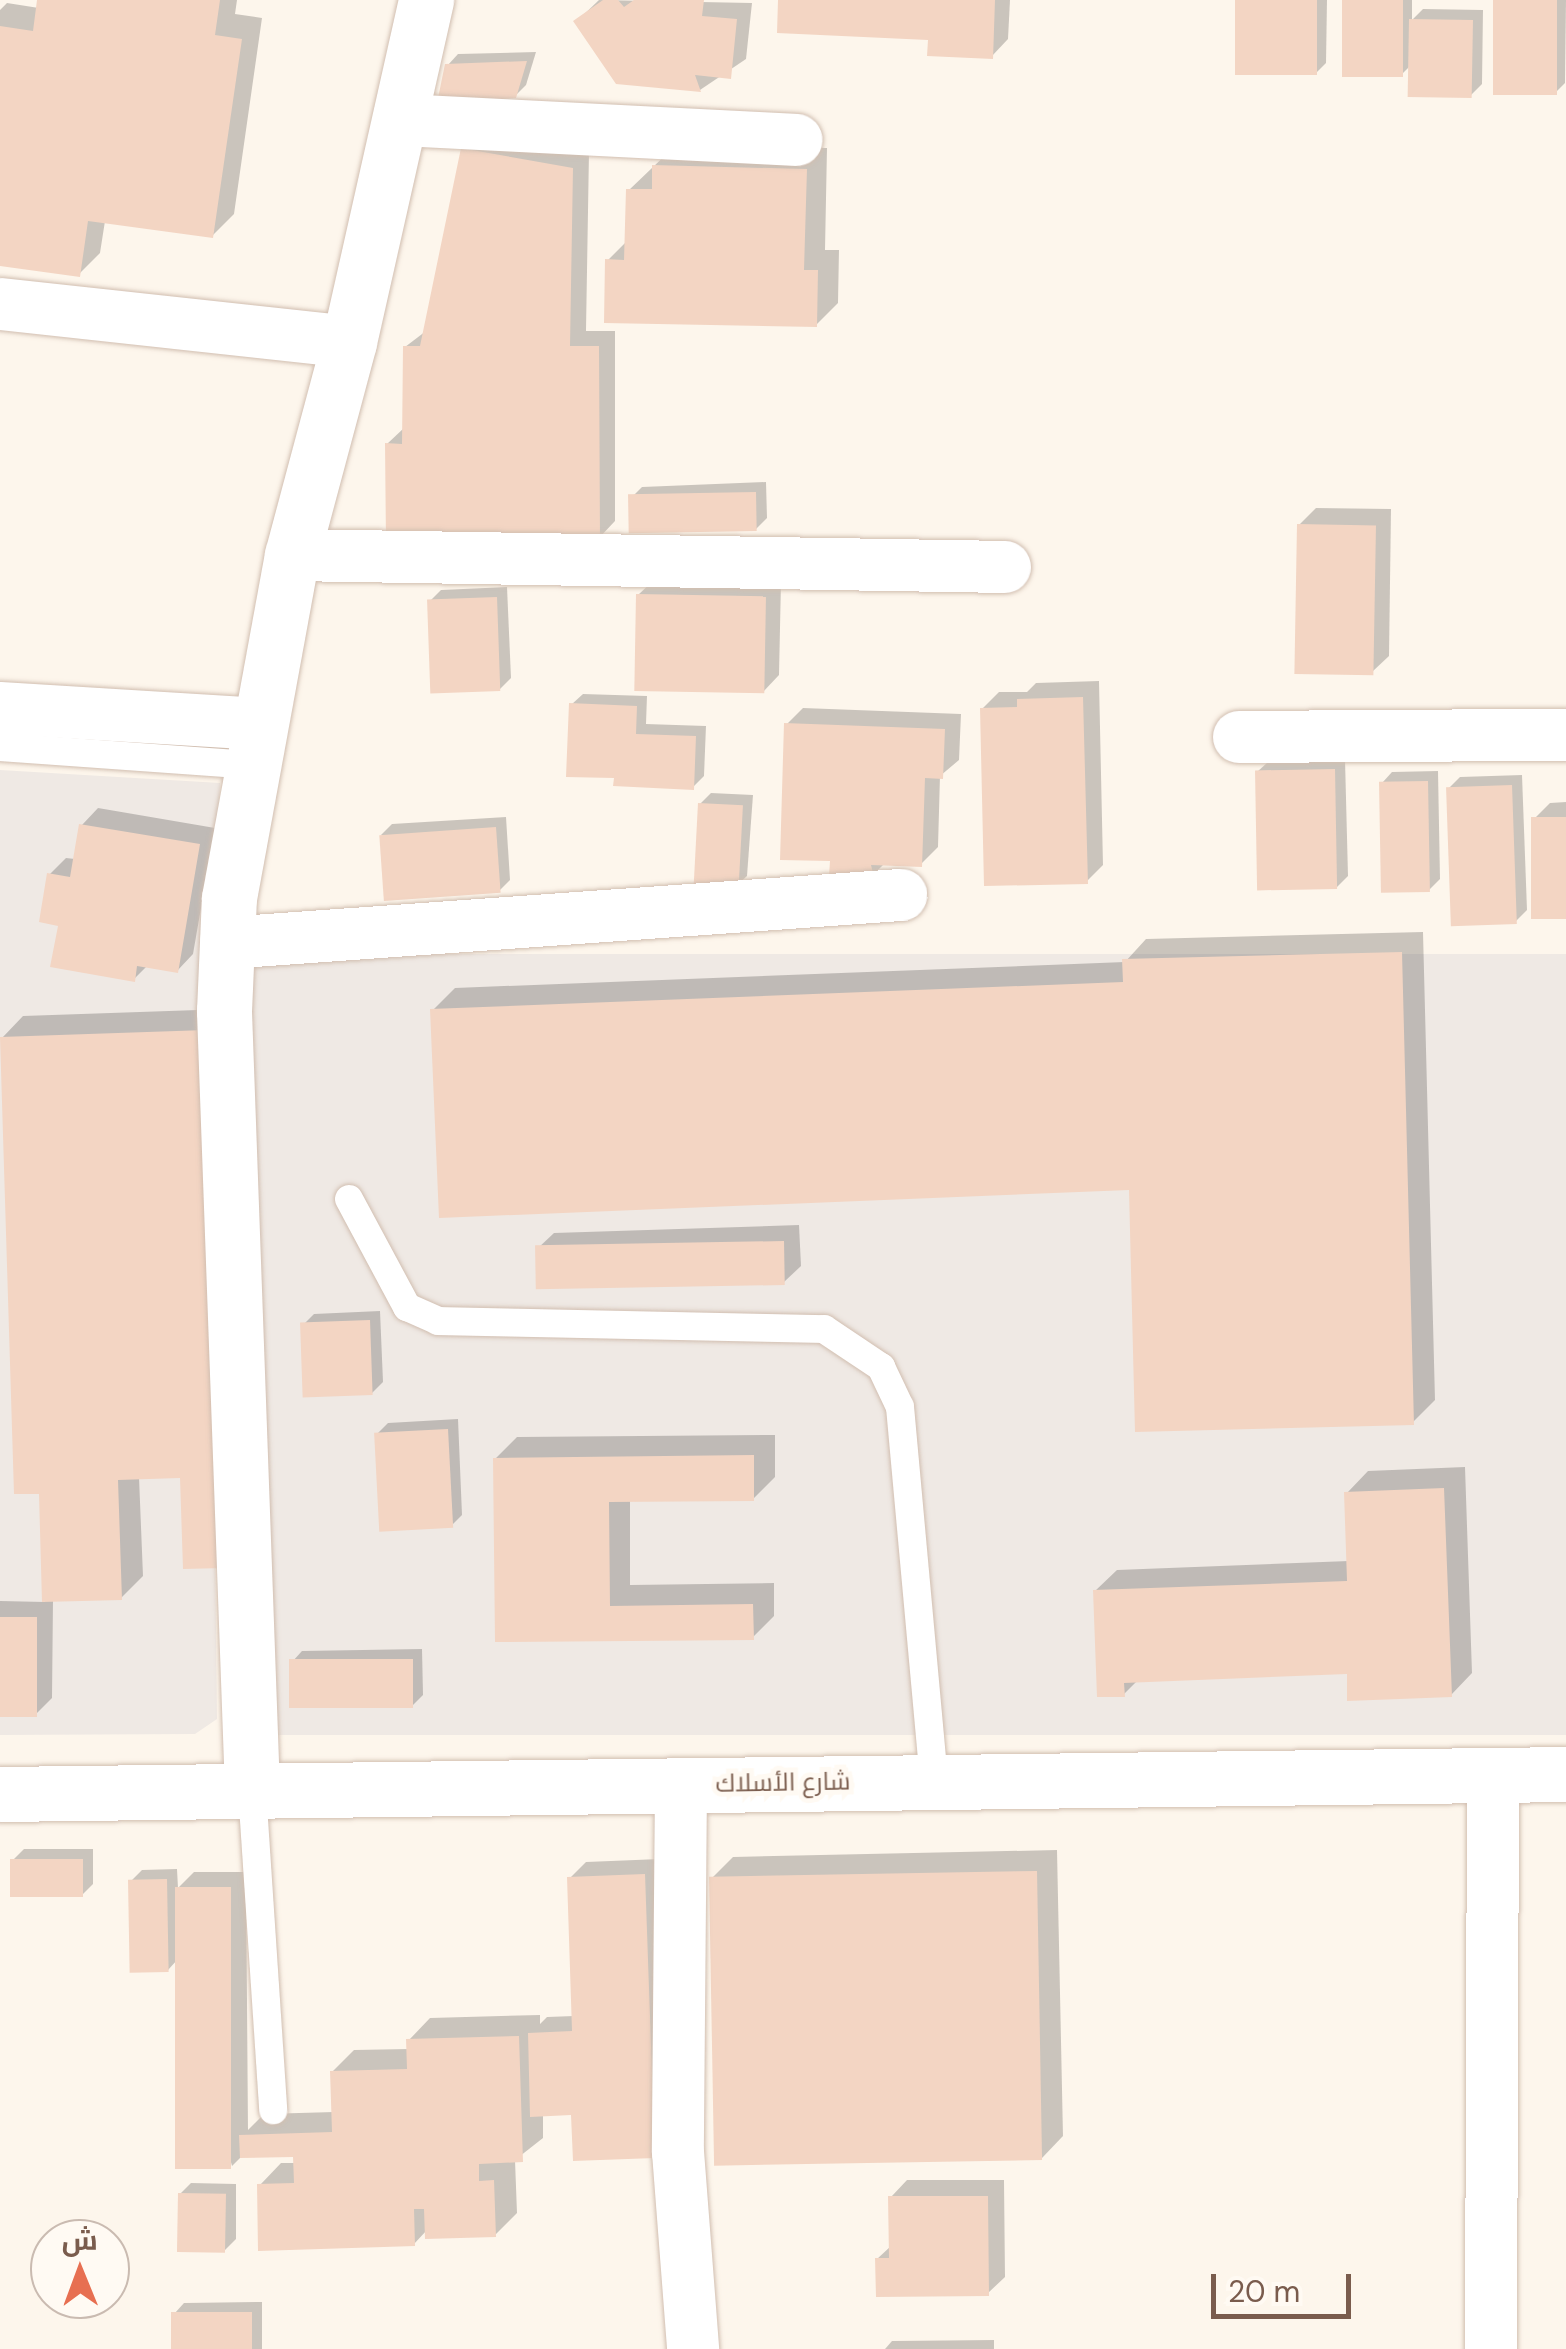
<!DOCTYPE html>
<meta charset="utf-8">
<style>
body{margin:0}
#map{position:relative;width:1566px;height:2349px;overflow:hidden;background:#fdf6ec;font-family:"DM Sans",Cairo,sans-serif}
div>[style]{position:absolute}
.industrial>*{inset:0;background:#efe9e4;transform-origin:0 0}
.shadow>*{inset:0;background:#0003}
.building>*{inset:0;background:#f3d5c3;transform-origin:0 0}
.roads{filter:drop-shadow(0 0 2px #d1beb0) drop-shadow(0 0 2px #d1beb0)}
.service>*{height:28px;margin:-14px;padding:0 14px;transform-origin:14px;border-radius:14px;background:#fff}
.minor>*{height:52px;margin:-26px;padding:0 26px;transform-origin:26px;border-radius:26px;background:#fff}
.tertiary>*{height:55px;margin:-27.5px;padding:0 27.5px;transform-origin:27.5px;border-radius:27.5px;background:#fff}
span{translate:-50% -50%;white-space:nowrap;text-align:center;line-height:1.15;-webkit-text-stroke:10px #fffaf3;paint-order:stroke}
.street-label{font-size:25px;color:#7a5c4d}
.north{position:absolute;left:30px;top:2219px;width:100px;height:100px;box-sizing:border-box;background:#fffaf3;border:2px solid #cabbb1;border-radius:50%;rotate:359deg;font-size:28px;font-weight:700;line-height:40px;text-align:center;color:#7a5c4d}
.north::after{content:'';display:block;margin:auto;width:35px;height:45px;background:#e76f51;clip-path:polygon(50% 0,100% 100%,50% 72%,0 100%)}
.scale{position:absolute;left:1211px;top:2274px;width:140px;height:45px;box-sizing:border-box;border:5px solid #7a5c4d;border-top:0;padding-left:12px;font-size:30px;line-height:35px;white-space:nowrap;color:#7a5c4d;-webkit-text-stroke:8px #fffaf3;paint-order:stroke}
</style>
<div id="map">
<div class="industrial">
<i style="clip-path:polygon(0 770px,220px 783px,209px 1003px,217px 1719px,195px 1734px,0 1735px)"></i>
<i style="left:247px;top:954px;width:1319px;height:781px"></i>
</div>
<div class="shadow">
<i style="clip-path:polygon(40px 0,237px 0,235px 14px,262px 18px,234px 214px,212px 236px,105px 221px,100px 253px,79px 274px,0 263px,0 10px,7px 3px,39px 8px)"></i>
<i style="clip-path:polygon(599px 0,752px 3px,746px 59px,700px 90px,617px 81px,576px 22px)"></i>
<i style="clip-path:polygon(781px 0,1010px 0,1008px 39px,992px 56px)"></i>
<i style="clip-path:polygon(1238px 0,1327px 0,1326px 63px,1315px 74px)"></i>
<i style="clip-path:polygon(1345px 0,1412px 0,1412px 20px,1423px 9px,1483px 10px,1482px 84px,1471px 95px,1411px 65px,1400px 76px)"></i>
<i style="clip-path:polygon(1495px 0,1566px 0,1565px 83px,1554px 94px)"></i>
<i style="clip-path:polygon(536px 52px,526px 85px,515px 96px,447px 66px,458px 54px)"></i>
<i style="clip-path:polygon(676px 145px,827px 148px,825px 250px,839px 250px,838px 303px,816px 325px,608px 260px,627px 241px,629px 190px)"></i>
<i style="clip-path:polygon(463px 149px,589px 152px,586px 331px,615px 331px,615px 521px,599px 538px,387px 444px,405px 427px,405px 347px,426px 331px)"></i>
<i style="clip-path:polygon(766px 482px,767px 518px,756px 529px,631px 498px,642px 487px)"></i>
<i style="clip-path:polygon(1316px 508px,1391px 509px,1389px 656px,1372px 672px,1299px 525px)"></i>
<i style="clip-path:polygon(655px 579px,781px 581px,779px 675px,763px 692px,638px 595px)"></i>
<i style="clip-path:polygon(507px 587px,511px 678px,500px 689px,430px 601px,441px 590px)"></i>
<i style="clip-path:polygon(1099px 681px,1103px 865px,1087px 881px,982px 709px,999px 692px,1027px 692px,1036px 683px)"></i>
<i style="clip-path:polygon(583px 694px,647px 696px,646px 724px,706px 726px,704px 776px,693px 787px,616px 776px,572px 704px)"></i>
<i style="clip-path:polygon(803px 708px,961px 714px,959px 760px,940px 776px,938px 847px,921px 864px,885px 863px,873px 875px,832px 859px,786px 725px)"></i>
<i style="clip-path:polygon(1345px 759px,1348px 876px,1337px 887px,1257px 772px,1268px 762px)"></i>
<i style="clip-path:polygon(1438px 771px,1440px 879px,1429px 890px,1382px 783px,1392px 772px)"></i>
<i style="clip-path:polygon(1522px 775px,1527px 910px,1516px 921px,1449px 788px,1460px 777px)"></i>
<i style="clip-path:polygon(711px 793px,753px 795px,747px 876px,736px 886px,700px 804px)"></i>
<i style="clip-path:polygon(1566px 802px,1566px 916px,1534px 819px,1550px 803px)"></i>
<i style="clip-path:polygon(98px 808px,215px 828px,193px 954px,177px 971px,147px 966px,134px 979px,61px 924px,49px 875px,66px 858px,75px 859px,82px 825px)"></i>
<i style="clip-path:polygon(506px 817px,510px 880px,499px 891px,381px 835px,392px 824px)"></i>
<i style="clip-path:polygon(1423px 932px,1435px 1400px,1413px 1422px,1131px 1187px,433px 1010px,455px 988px,1125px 962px,1146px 939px)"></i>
<i style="clip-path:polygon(227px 1009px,182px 1475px,139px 1477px,143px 1576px,121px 1598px,53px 1600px,52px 1698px,35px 1715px,0 1715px,0 1601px,45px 1602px,41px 1491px,2px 1038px,23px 1016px)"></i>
<i style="clip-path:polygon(799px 1225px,801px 1266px,784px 1282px,537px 1249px,554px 1233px)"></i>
<i style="clip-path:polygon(380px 1311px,383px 1382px,372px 1393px,303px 1325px,314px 1314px)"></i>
<i style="clip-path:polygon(458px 1419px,462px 1515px,451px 1526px,377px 1434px,388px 1423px)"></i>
<i style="clip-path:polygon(775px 1435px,775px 1477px,753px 1499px,630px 1500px,630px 1585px,774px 1583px,774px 1616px,752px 1638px,497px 1640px,495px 1459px,517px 1437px)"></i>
<i style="clip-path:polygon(1465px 1467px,1472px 1673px,1451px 1695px,1349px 1672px,1138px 1680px,1124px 1694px,1095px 1591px,1117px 1570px,1349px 1561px,1347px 1493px,1368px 1471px)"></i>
<i style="clip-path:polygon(422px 1649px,423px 1695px,412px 1706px,292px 1662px,302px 1651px)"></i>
<i style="clip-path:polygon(24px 1849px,93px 1849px,93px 1884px,82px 1895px,13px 1860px)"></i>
<i style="clip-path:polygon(1057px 1850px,1063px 2136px,1042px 2158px,711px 1879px,733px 1857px)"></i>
<i style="clip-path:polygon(660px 1859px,670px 2138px,574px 2113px,543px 2114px,543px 2138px,515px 2160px,517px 2213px,495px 2235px,427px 2230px,414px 2244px,260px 2185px,281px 2163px,296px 2163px,296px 2154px,243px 2155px,232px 2166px,178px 1959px,168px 1970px,131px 1881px,142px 1870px,177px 1869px,178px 1888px,194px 1872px,246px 1872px,248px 2130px,264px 2114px,334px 2112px,332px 2072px,354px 2050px,409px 2049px,409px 2040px,430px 2018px,540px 2015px,540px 2024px,547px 2017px,574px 2016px,570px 1878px,586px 1862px)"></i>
<i style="clip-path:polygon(907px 2180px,1004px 2180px,1005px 2277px,988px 2293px,877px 2259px,891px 2246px,891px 2197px)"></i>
<i style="clip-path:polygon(191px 2183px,236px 2184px,236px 2239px,225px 2250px,180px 2194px)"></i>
<i style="clip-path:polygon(262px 2302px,262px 2349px,174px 2349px,174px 2314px,184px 2303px)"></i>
<i style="clip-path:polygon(994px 2340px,994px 2349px,885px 2349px,892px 2341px)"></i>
</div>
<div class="building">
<i style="clip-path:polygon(37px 0,220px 0,215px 35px,242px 39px,213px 238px,88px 221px,80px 277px,0 266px,0 26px,33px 31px)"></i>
<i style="clip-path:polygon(603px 0,618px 0,624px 7px,634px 0,704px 0,702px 16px,737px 19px,731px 79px,695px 75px,701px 92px,616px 84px,573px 21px)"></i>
<i style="clip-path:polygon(778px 0,995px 0,993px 59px,927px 56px,928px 40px,777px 33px)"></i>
<i style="left:1235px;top:0;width:82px;height:75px"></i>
<i style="left:1342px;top:0;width:61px;height:77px"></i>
<i style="left:1493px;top:0;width:64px;height:95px"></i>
<i style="left:1409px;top:19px;width:64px;height:78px;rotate:1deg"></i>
<i style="clip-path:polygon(527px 61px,516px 98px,437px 103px,445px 64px)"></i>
<i style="clip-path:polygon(461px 148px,573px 168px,570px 346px,599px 346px,600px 540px,386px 543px,385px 443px,402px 444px,403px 346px,420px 346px)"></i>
<i style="clip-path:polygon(652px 165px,807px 169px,804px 270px,818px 270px,817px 327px,604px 323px,605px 259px,624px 260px,626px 189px,652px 189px)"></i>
<i style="left:756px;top:492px;width:39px;height:128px;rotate:89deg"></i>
<i style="left:1297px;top:524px;width:79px;height:150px;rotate:1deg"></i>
<i style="left:636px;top:594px;width:130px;height:97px;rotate:1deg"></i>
<i style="left:497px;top:597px;width:94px;height:70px;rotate:88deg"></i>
<i style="clip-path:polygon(1083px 697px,1088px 884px,984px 886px,980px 708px,1017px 707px,1017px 699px)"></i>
<i style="clip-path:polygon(569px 703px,637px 706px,636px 734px,696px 736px,694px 790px,613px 786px,614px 778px,566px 777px)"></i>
<i style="clip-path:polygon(784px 723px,945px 729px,943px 779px,925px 778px,922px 867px,871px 865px,874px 877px,829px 876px,830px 861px,780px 860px)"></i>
<i style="left:1335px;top:769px;width:120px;height:80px;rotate:89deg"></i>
<i style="left:1428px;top:781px;width:111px;height:49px;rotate:89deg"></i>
<i style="left:1512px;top:785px;width:139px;height:66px;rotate:88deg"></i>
<i style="left:698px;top:803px;width:45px;height:84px;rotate:3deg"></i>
<i style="left:1566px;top:817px;width:102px;height:35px;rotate:90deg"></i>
<i style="clip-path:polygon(79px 824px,200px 844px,178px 973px,137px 966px,135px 982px,50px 967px,58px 926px,39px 922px,47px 873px,70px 877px)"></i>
<i style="left:496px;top:827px;width:66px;height:117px;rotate:86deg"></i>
<i style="clip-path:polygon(1402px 952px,1414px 1425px,1135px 1432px,1129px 1190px,439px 1218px,430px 1009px,1123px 982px,1122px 959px)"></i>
<i style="clip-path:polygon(206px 1030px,224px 1568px,183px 1569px,180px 1478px,118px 1480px,122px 1600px,42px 1602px,39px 1494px,14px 1494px,0 1037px)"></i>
<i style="left:784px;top:1241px;width:44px;height:249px;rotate:89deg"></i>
<i style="left:370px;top:1320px;width:75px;height:70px;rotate:88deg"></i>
<i style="left:448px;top:1429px;width:99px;height:74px;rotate:87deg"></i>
<i style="clip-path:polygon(754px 1455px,754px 1501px,609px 1502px,610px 1606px,753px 1604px,754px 1640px,495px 1642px,493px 1458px)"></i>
<i style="clip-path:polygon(1444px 1488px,1452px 1697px,1347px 1701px,1347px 1674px,1124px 1683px,1125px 1697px,1097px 1697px,1093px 1590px,1347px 1581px,1344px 1492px)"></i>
<i style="left:0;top:1617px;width:37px;height:100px"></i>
<i style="left:413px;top:1659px;width:49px;height:124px;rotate:90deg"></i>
<i style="left:10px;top:1859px;width:73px;height:38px"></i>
<i style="left:1037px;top:1871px;width:289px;height:328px;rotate:89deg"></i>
<i style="clip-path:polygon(645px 1874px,655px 2158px,573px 2161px,571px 2115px,530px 2117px,528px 2033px,572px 2031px,567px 1877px)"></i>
<i style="left:167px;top:1879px;width:93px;height:39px;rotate:89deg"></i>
<i style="left:175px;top:1887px;width:56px;height:282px"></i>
<i style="clip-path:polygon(519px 2036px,523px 2162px,479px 2164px,479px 2181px,494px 2180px,496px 2237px,425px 2239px,424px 2209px,414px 2209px,415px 2246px,258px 2251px,257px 2184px,294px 2183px,293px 2157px,240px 2158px,239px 2135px,332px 2132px,330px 2071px,407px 2069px,406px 2039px)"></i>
<i style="left:178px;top:2193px;width:48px;height:59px;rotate:1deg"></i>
<i style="clip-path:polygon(888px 2196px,988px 2196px,989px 2296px,876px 2297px,875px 2258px,889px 2258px)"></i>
<i style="left:252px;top:2312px;width:37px;height:81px;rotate:90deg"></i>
</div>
<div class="roads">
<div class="service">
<i style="left:0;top:747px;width:254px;rotate:4.1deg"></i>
<i style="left:349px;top:1199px;width:123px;rotate:61.8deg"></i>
<i style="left:407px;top:1307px;width:34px;rotate:24deg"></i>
<i style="left:438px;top:1321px;width:386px;rotate:1.2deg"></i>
<i style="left:824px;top:1329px;width:69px;rotate:33.7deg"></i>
<i style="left:881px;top:1367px;width:44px;rotate:64.6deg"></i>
<i style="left:900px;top:1407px;width:377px;rotate:84.8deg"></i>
<i style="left:252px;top:1790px;width:321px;rotate:86.2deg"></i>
</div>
<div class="minor">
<i style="left:403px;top:120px;width:394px;rotate:2.9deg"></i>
<i style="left:0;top:304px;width:351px;rotate:6.2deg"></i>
<i style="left:292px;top:555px;width:713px;rotate:0.96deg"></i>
<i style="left:0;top:708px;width:261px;rotate:3.5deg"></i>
<i style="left:1239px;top:737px;width:327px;rotate:-0.4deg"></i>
<i style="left:226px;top:943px;width:677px;rotate:-4.07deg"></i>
<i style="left:681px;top:1785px;width:367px;rotate:90.5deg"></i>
<i style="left:678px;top:2152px;width:198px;rotate:85.6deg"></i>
<i style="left:1491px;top:2349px;width:574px;rotate:-89.8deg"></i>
</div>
<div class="tertiary">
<i style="left:252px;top:1790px;width:780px;rotate:-92.06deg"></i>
<i style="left:224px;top:1011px;width:113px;rotate:-87.5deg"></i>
<i style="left:229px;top:898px;width:349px;rotate:-79.6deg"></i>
<i style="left:292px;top:555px;width:220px;rotate:-75deg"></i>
<i style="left:349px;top:342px;width:351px;rotate:-77.3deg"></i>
<i style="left:0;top:1794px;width:1566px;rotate:-0.73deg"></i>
</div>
</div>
<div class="street-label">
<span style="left:783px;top:1783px;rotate:-1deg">شارع الأسلاك</span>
</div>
<div class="north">ش</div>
<div class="scale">20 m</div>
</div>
